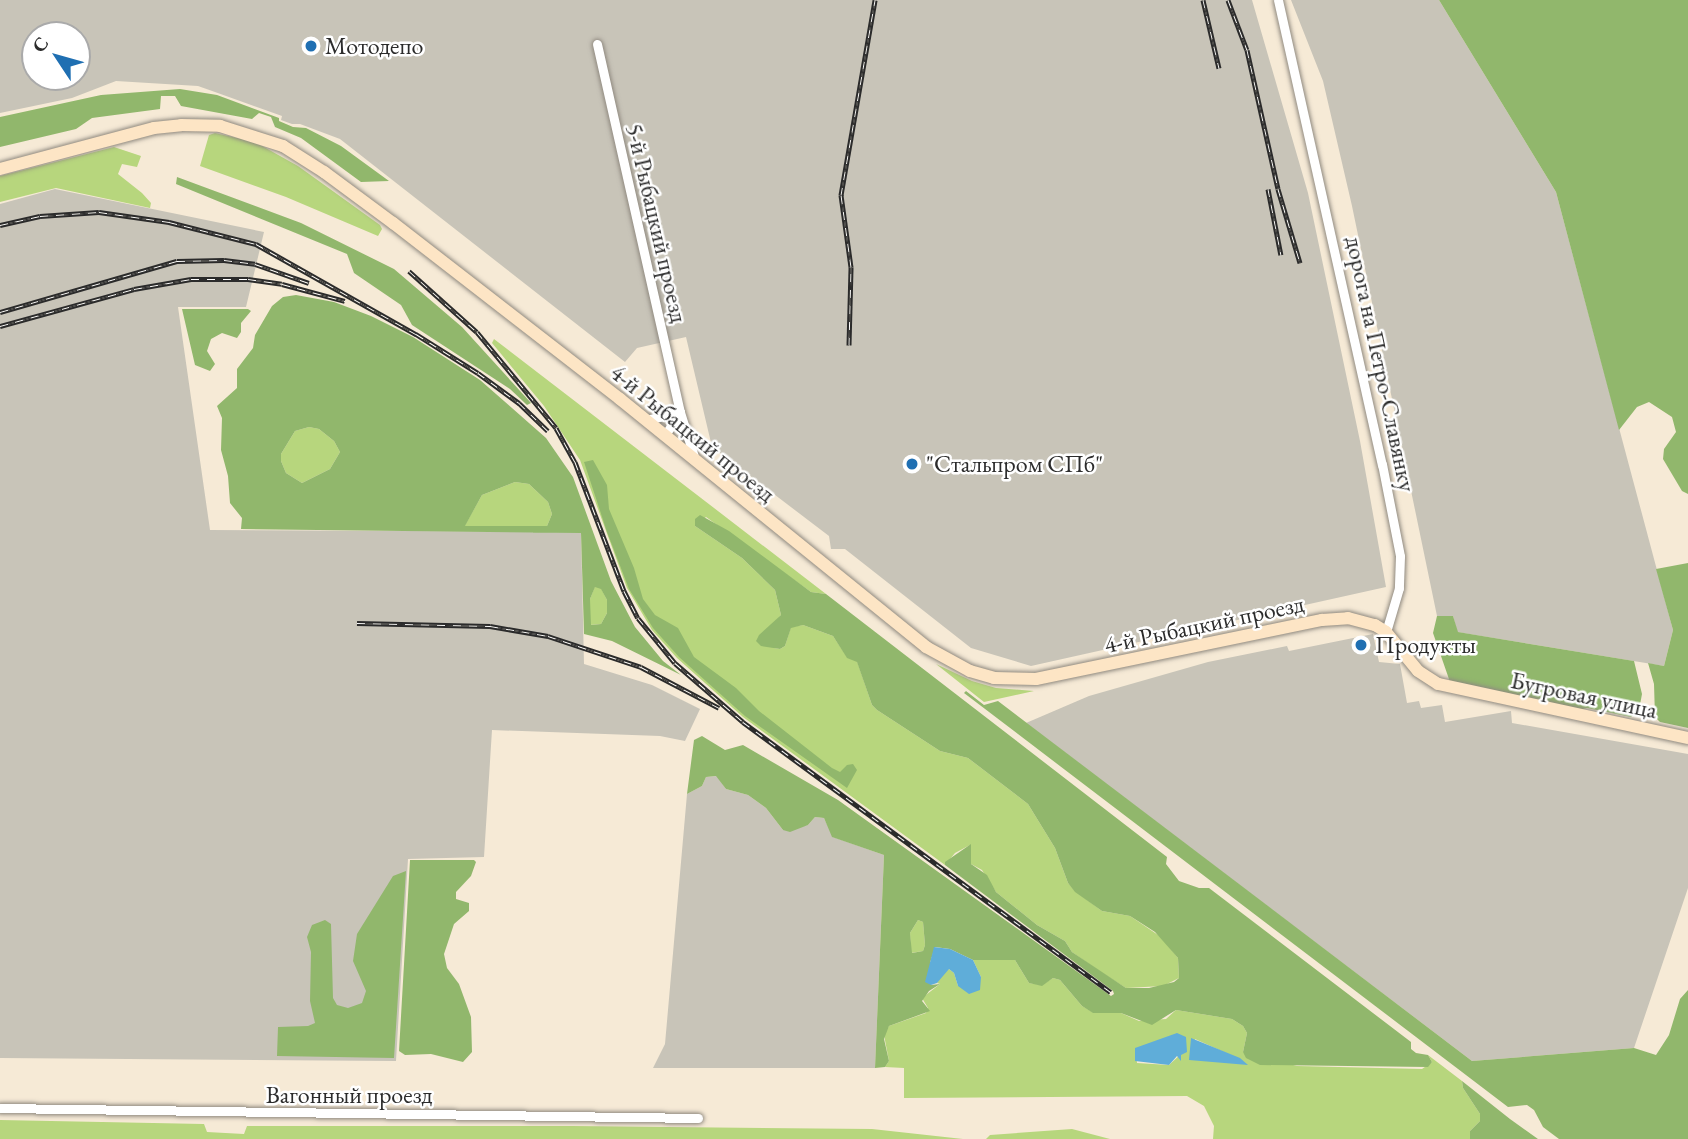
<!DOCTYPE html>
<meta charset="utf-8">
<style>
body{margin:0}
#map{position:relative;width:1688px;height:1139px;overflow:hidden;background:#f6ead6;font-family:"EB Garamond",serif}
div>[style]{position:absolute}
.industrial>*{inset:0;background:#c8c4b8}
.green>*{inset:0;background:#b7d67d}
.forest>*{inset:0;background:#91b76c}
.water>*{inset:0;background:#5fadd9}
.roads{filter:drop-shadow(0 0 2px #908a80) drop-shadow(0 0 2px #908a80)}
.street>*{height:9px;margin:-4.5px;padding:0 4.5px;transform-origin:4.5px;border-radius:4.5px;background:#fff}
.secondary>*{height:12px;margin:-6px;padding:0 6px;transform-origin:6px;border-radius:6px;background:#fde5c5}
.rail>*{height:5px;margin-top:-2.5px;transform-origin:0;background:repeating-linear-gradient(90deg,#fff 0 8px,#2b2b2b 0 16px);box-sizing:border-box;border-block:2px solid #2b2b2b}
.dots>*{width:19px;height:19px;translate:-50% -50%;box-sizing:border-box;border:4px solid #fff;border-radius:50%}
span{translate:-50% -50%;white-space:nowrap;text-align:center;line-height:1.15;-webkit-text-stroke:5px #fff;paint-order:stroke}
.poi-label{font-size:24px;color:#2b2b2b}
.left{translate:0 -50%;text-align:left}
.street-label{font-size:24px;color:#2b2b2b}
.north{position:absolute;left:21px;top:21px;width:70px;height:70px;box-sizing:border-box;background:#fff;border:2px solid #aaa;border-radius:50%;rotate:306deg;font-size:19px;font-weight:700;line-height:28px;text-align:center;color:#2b2b2b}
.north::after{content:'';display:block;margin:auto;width:24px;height:32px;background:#1f6fb2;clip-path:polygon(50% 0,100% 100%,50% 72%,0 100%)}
</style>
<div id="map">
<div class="industrial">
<i style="clip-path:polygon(evenodd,0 0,1252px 0,1308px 193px,1360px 441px,1386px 587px,1031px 666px,971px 648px,845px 549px,831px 549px,829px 536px,712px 447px,686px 337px,637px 348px,625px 362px,340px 139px,300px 124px,292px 124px,281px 120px,282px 116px,215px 92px,198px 86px,116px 81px,72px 98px,0 113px,0 0,35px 35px,77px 35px,77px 77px,35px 77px,35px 35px)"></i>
<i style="clip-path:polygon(1291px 0,1439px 0,1556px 192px,1673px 630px,1664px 666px,1457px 632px,1453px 616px,1437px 616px,1352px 206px,1323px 81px)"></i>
<i style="clip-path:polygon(55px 189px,264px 232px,246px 307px,178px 307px,210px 530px,581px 532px,584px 664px,652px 685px,700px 709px,685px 741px,660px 736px,492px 730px,484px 857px,408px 859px,396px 1061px,0 1058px,0 204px)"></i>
<i style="clip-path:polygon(1373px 634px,1379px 662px,1400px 664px,1407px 703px,1419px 701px,1421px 708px,1442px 705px,1445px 722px,1511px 711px,1512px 723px,1688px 754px,1688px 888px,1634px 1048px,1472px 1061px,1026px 723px,1089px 696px,1208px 662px,1287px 646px,1289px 651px)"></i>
<i style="clip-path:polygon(717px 776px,726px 789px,748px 795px,766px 808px,783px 830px,808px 825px,815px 817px,824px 818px,833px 837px,884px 855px,875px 1068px,653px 1068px,665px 1044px,687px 794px,702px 786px,706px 777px)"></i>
</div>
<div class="green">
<i style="clip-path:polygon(215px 133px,255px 142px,298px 166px,380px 225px,382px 229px,378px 236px,286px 197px,200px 166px,209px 135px)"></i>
<i style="clip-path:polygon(114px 147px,141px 156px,137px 167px,122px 164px,118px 174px,142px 193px,151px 203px,150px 208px,56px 188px,0 202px,0 176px)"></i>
<i style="clip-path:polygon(494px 339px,826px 594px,811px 592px,706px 517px,695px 526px,742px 558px,775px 590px,781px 615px,771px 627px,774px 648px,780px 649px,785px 646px,791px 627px,803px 625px,833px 636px,847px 657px,857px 661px,872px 705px,877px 710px,940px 751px,968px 758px,1028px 804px,1055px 848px,1068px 883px,1075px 891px,1102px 911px,1130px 916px,1161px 937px,1178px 958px,1179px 978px,1163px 986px,1126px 988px,1099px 971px,1072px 952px,1065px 941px,1037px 925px,996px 892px,982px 870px,971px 864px,970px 845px,955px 853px,945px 865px,743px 717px,677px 658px,652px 630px,627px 588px,580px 460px,544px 406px,492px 343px)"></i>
<i style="clip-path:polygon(309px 427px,319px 429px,334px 441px,340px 452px,330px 469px,302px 483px,286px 473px,281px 461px,281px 454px,295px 431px)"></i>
<i style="clip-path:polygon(515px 482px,529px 484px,548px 502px,552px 514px,547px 526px,464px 527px,482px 495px)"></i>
<i style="clip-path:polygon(595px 586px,601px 588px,607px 600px,607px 613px,601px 624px,590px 625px,590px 599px)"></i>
<i style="clip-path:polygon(936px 664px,972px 681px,996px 688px,1034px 691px,984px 702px)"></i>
<i style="clip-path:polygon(918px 920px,923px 922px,925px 945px,923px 951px,911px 953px,910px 933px)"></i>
<i style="clip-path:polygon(evenodd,1008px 959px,1015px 960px,1029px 983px,1042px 985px,1053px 978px,1060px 980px,1082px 1006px,1094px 1013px,1121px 1013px,1139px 1021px,1166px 1019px,1176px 1010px,1232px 1019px,1243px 1026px,1247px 1033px,1243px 1052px,1297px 1066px,1422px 1069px,1432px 1062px,1428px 1055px,1462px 1081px,1463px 1088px,1480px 1114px,1480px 1121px,1470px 1131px,1470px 1139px,1213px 1139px,1214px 1126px,1204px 1106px,1187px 1096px,904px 1098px,904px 1068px,885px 1067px,889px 1061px,884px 1035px,889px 1026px,926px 1013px,928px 1008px,922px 998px,940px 984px,937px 983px,943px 972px,949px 969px,954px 973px,958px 986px,981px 977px,973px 960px,1008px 959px,1195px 1039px,1237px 1058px,1190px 1060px,1195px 1039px,1008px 959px,1136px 1052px,1181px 1054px,1169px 1065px,1137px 1063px,1136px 1052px)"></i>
<i style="clip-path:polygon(0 1120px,204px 1124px,207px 1132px,244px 1134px,247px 1126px,572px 1126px,872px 1129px,963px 1139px,0 1139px)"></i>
<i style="clip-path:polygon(1072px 1129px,1110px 1139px,986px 1139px,990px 1135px)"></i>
</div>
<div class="forest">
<i style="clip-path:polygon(1439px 0,1688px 0,1688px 494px,1682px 491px,1663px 459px,1664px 449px,1676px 432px,1672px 417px,1649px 402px,1637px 407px,1619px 430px,1556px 192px)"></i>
<i style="clip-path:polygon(180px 89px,217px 95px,279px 118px,279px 121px,293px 127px,306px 128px,341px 146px,389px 181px,361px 182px,301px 138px,275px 127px,271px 117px,259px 113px,252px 119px,181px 106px,175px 96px,161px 96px,160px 109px,92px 118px,76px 129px,0 147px,0 117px,101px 95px)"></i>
<i style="clip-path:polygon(177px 177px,301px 223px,394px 269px,462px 327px,531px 403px,527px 405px,510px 389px,412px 325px,401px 305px,354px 273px,347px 254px,176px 184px)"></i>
<i style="clip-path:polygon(evenodd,296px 295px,334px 302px,371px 316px,413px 337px,480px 380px,546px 438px,573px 477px,611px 581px,635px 627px,663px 661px,681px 675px,612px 641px,584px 634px,581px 533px,241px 529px,242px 518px,230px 503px,228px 476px,221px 450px,222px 418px,217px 406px,237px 388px,237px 369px,253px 348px,255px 335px,272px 306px,283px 297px,296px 295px,309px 427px,319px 429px,334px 441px,340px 452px,330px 469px,302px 483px,286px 473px,281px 461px,281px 454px,295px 431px,309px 427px,296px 295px,515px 482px,529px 484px,548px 502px,552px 514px,547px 526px,465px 526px,482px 495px,515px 482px,296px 295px,595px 587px,601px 589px,607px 600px,607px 613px,601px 624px,591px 625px,590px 599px,595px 587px)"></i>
<i style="clip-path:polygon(182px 309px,248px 309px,251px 311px,241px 323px,241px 332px,237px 338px,222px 333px,211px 339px,207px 351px,215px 364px,210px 371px,195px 365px)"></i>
<i style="clip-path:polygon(593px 460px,607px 485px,609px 509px,634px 568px,643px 599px,655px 615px,678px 628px,694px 657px,736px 688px,759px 711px,832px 768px,840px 772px,847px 765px,853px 764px,857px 770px,847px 788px,745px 716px,679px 657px,653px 628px,629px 589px,607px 532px,584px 462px)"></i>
<i style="clip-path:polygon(evenodd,700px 515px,729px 531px,811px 592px,826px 594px,1167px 857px,1166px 864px,1179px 881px,1199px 888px,1209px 888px,1411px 1042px,1411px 1049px,1416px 1053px,1428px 1055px,1432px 1062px,1428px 1067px,1260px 1065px,1246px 1058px,1243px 1052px,1247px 1033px,1243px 1026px,1232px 1019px,1176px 1010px,1152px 1025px,1121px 1013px,1093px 1013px,1082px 1006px,1060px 980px,1053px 978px,1042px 986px,1029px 983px,1015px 960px,973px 960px,950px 949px,935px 947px,930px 963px,931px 985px,940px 984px,929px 991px,922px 1001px,930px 1011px,889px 1026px,884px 1039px,889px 1061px,885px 1067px,875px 1068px,884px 855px,832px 837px,824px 818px,815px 817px,808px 825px,790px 832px,783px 830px,766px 808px,748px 795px,726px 789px,716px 776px,706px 777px,702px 786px,687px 794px,694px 740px,702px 736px,725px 750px,743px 745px,838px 800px,1111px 996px,1114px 994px,1113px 991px,945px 865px,945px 862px,971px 844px,971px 864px,987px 875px,996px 892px,1037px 925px,1065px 941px,1072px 952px,1126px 988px,1149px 988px,1174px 982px,1179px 978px,1178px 958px,1155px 932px,1130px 916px,1102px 911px,1075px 892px,1068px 883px,1055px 848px,1028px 804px,968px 758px,940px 751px,877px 710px,872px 705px,857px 662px,847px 658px,833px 636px,803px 625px,791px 628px,785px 646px,780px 649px,761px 646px,756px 641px,759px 635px,781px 615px,775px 590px,742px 558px,695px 526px,695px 519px,700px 515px,918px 920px,923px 922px,925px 945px,923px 951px,912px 953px,910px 933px,918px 920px)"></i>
<i style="clip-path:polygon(1688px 563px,1688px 728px,1660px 722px,1655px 717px,1654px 684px,1648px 663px,1664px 666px,1673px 630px,1656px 569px)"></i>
<i style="clip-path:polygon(1437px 616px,1453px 616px,1458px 632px,1634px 661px,1642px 694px,1639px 710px,1631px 717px,1587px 708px,1579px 710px,1450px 682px,1433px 633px)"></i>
<i style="clip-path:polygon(966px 691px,984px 705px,998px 701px,1472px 1061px,1634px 1048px,1656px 1055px,1669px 1035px,1680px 999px,1688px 990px,1688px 1139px,1559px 1139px,1543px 1127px,1534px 1110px,1527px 1105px,1508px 1107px,964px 693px)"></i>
<i style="clip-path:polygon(410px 860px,474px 860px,476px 862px,471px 876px,456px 892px,456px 899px,469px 903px,469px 911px,454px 924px,444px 954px,447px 968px,459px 984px,471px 1017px,472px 1052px,463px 1062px,431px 1054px,405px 1055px,399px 1051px)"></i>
<i style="clip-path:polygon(406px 871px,394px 1058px,277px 1056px,278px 1027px,308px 1026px,315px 1023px,310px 1001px,311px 952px,307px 937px,312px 925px,325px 920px,331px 924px,333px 998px,337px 1005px,348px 1008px,362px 1003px,366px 991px,353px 961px,357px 934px,393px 876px)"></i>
<i style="clip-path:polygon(1462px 1081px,1510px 1119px,1538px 1139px,1470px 1139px,1470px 1131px,1480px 1121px,1480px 1114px,1463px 1088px)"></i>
</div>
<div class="water">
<i style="clip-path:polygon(934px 947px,950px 949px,973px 960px,981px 977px,980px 990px,969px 994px,958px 986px,954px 973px,949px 969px,937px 983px,931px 985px,925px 982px)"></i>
<i style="clip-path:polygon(1177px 1033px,1186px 1037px,1187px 1052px,1181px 1055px,1181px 1061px,1177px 1056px,1169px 1065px,1135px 1061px,1135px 1048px)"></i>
<i style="clip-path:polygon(1191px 1038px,1240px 1058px,1248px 1065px,1189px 1060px)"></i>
</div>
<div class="roads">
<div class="street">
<i style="left:1278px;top:0;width:476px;rotate:77.4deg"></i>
<i style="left:1382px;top:464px;width:94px;rotate:78.9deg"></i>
<i style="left:1400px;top:556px;width:32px;rotate:92deg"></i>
<i style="left:1399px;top:588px;width:46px;rotate:106.5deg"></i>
<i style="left:597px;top:44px;width:377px;rotate:77.3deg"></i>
<i style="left:680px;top:412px;width:27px;rotate:123deg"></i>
<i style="left:646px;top:420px;width:35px;rotate:-13deg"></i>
<i style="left:680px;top:412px;width:50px;rotate:72.6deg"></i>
<i style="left:0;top:1108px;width:698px;rotate:0.82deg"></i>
</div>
<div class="secondary">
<i style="left:0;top:169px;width:159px;rotate:-14.9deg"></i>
<i style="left:154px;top:128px;width:27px;rotate:-6deg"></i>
<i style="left:181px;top:125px;width:39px;rotate:1deg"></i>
<i style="left:220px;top:126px;width:66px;rotate:17.6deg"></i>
<i style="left:283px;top:146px;width:49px;rotate:32.4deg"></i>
<i style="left:324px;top:172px;width:86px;rotate:36.5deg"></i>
<i style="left:393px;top:223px;width:287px;rotate:37.8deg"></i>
<i style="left:620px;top:399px;width:394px;rotate:39deg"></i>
<i style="left:926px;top:647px;width:50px;rotate:28.6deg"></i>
<i style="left:970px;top:671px;width:25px;rotate:16deg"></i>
<i style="left:994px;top:678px;width:42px;rotate:1.4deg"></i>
<i style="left:1036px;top:679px;width:292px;rotate:-11.7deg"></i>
<i style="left:1322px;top:620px;width:26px;rotate:-4deg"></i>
<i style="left:1348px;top:618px;width:28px;rotate:15deg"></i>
<i style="left:1375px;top:625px;width:13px;rotate:32deg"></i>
<i style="left:1386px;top:632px;width:50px;rotate:50.6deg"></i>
<i style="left:1418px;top:671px;width:24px;rotate:33deg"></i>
<i style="left:1438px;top:684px;width:256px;rotate:12.2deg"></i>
</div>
</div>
<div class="rail">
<i style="left:1203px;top:0;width:70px;rotate:76.8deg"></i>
<i style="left:1228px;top:0;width:53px;rotate:69.2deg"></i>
<i style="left:1247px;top:50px;width:142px;rotate:77.4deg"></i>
<i style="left:1278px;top:189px;width:77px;rotate:73.4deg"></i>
<i style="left:1268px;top:189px;width:67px;rotate:78.9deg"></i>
<i style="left:0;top:225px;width:41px;rotate:-12.7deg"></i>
<i style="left:40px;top:216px;width:59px;rotate:-3.9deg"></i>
<i style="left:99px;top:212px;width:71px;rotate:8.1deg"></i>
<i style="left:169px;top:222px;width:90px;rotate:14.2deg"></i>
<i style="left:256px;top:244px;width:184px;rotate:29.4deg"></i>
<i style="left:416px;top:334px;width:73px;rotate:32.2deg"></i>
<i style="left:478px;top:373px;width:51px;rotate:36.2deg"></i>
<i style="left:519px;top:403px;width:40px;rotate:44deg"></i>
<i style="left:409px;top:271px;width:91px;rotate:41.9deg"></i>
<i style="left:477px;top:332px;width:124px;rotate:50.5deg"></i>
<i style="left:556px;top:428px;width:39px;rotate:61deg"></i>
<i style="left:575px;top:462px;width:138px;rotate:69.2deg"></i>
<i style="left:624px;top:591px;width:30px;rotate:63deg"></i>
<i style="left:638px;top:618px;width:58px;rotate:50.6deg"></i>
<i style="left:675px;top:663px;width:90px;rotate:40.9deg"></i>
<i style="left:743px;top:722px;width:456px;rotate:36.3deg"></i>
<i style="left:0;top:312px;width:184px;rotate:-16.1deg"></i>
<i style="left:177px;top:261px;width:47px;rotate:-1.2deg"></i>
<i style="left:224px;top:260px;width:31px;rotate:7deg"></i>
<i style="left:255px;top:264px;width:57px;rotate:19.4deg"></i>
<i style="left:0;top:326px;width:139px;rotate:-15.4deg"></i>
<i style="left:134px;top:289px;width:58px;rotate:-10deg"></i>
<i style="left:191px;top:279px;width:57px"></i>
<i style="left:248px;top:279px;width:34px;rotate:8deg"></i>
<i style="left:282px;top:284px;width:65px;rotate:15.1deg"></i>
<i style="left:849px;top:345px;width:78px;rotate:-88.5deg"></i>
<i style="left:851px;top:267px;width:73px;rotate:-97.9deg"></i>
<i style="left:841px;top:195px;width:198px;rotate:-80.1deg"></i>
<i style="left:357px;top:623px;width:133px;rotate:1.3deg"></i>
<i style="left:490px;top:626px;width:59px;rotate:9.8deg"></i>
<i style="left:548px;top:636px;width:98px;rotate:18.4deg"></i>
<i style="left:641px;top:667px;width:88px;rotate:27.7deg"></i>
</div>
<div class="dots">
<i style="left:311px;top:46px;background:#1f6fb2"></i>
<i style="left:912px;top:464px;background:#1f6fb2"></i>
<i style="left:1361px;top:645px;background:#1f6fb2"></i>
</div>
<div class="poi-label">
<span class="left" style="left:325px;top:46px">Мотодепо</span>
<span class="left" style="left:926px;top:464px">"Стальпром СПб"</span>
<span class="left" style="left:1375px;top:645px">Продукты</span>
</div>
<div class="street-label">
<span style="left:657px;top:223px;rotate:77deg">5-й Рыбацкий проезд</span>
<span style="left:1381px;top:364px;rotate:78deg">дорога на Петро-Славянку</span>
<span style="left:693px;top:433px;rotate:39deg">4-й Рыбацкий проезд</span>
<span style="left:1204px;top:624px;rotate:-12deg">4-й Рыбацкий проезд</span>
<span style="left:1584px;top:695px;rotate:12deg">Бугровая улица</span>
<span style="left:349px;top:1095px">Вагонный проезд</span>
</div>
<div class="north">С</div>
</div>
